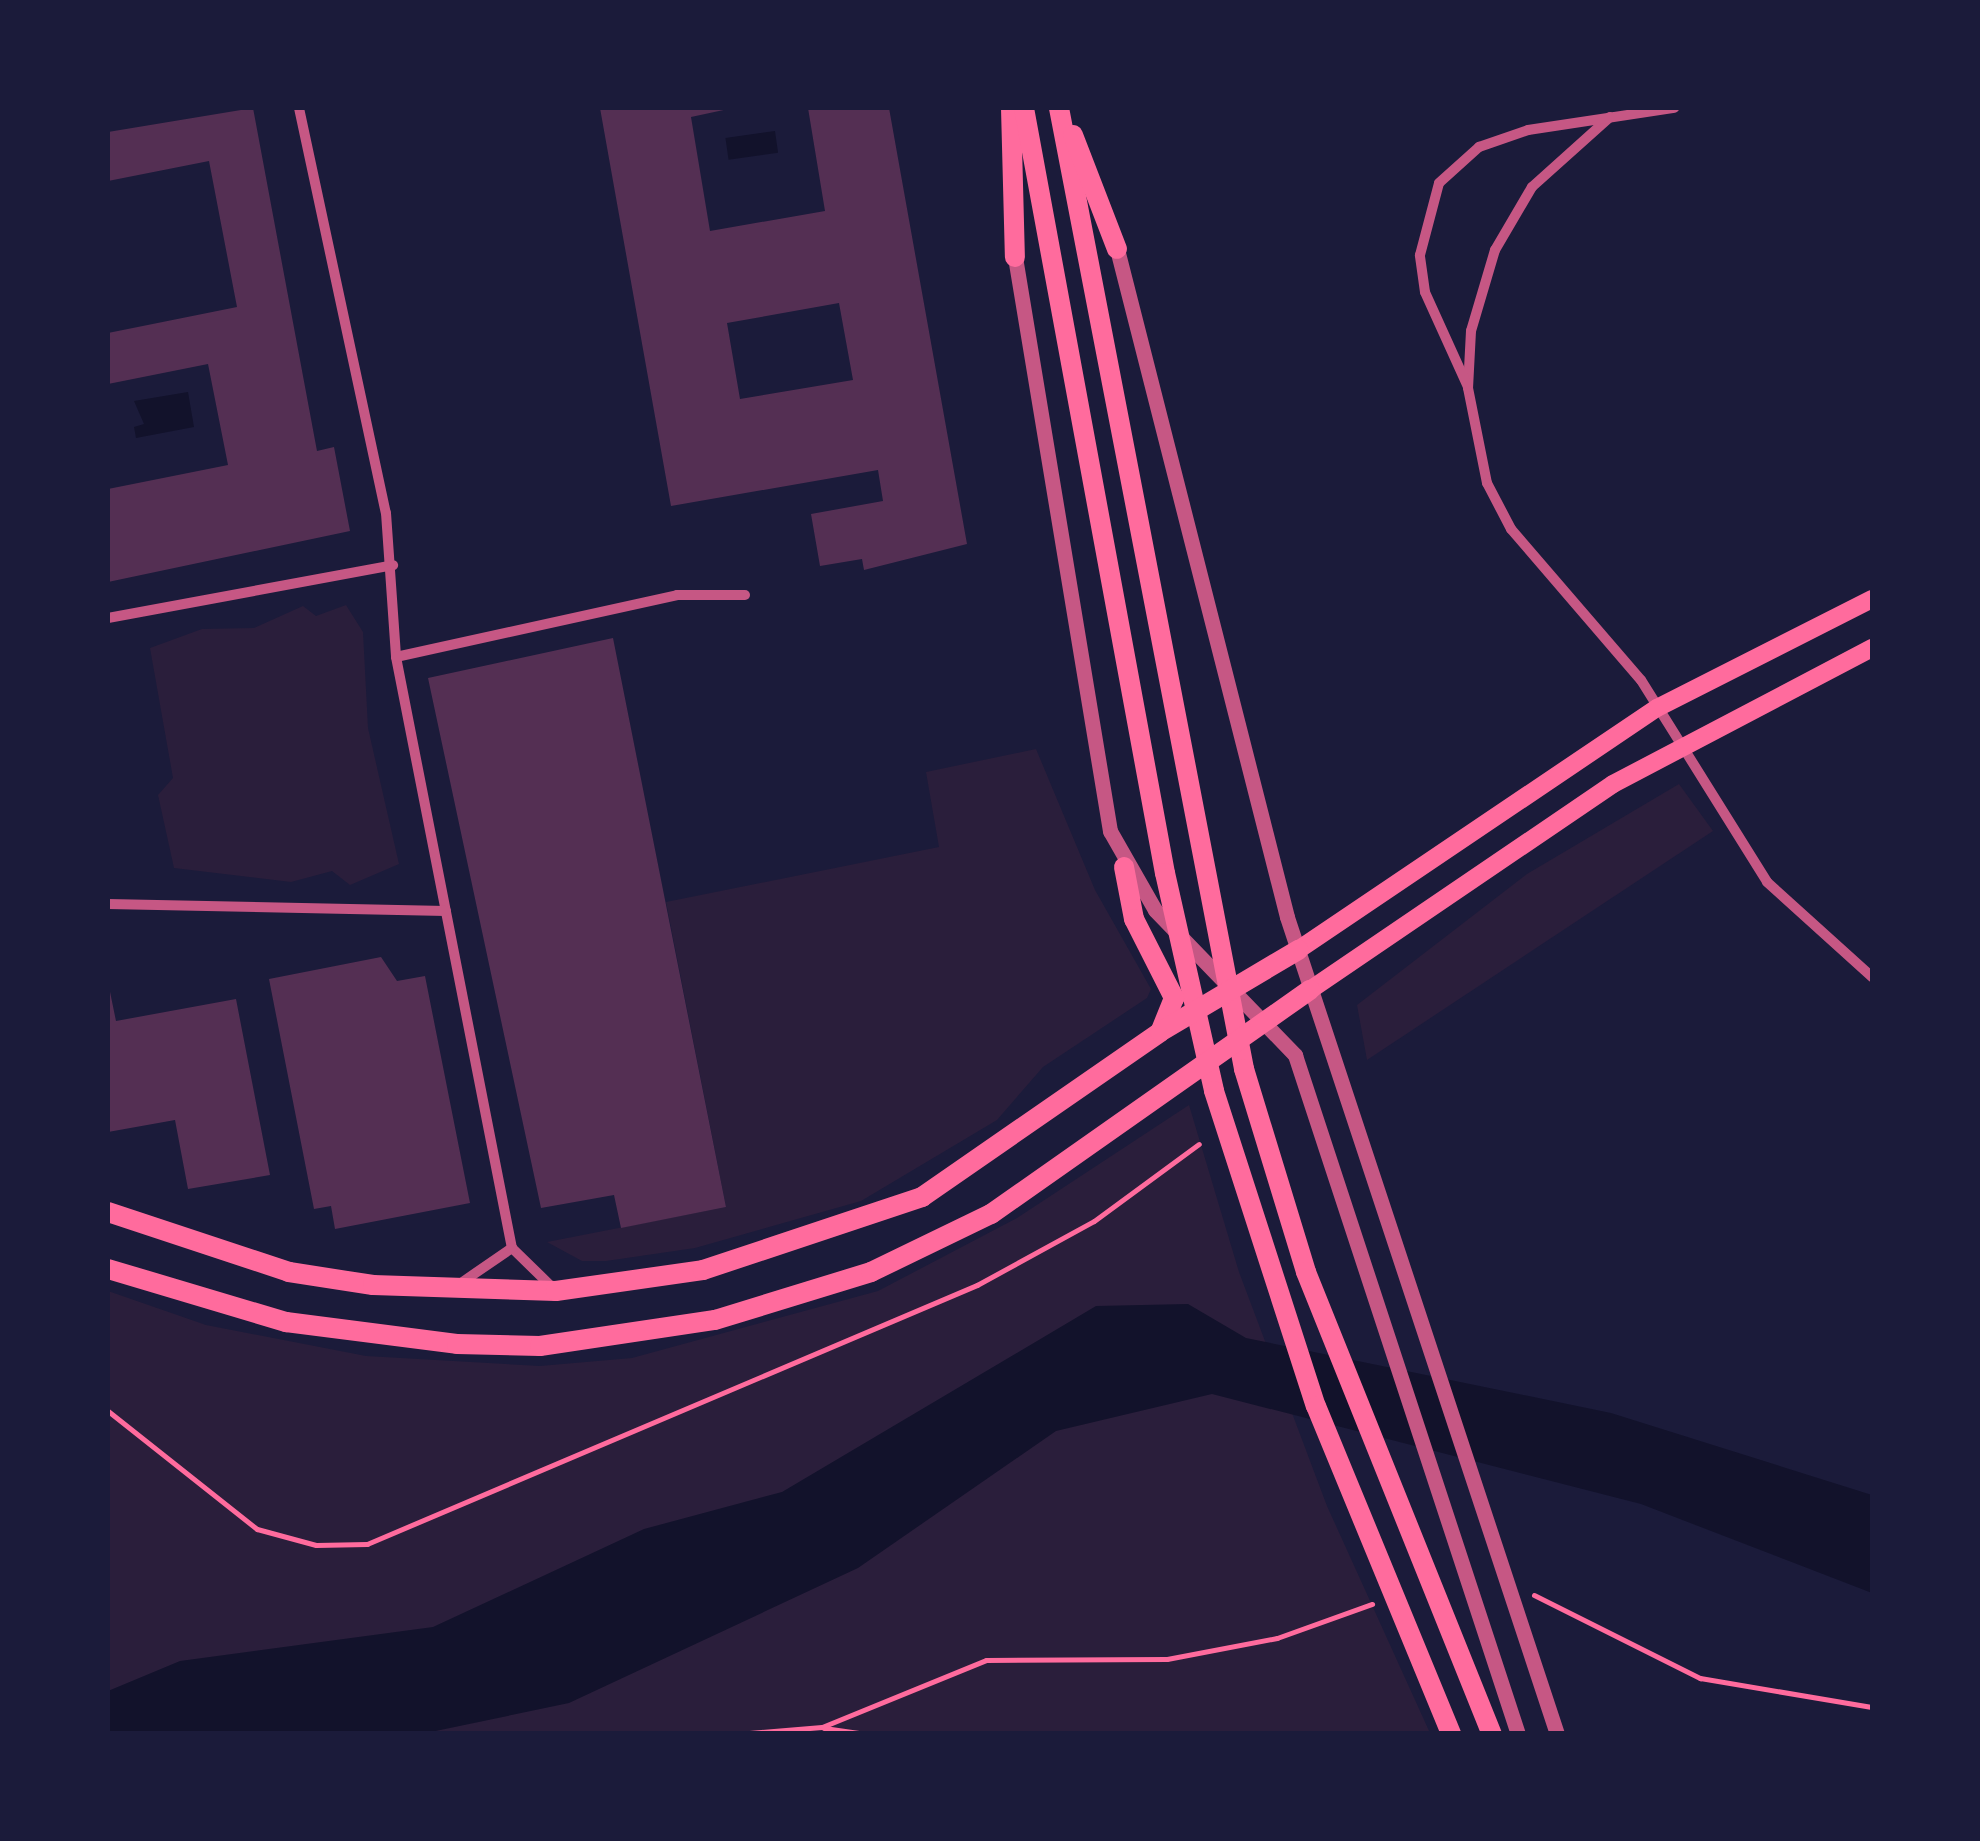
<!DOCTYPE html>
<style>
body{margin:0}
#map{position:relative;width:1980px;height:1841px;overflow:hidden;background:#1b1b3a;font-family:"Alegreya Sans",sans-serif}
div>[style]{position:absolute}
.green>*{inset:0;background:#2a1e3b}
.water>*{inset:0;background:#12122b;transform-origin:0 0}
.building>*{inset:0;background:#542f53}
.path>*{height:5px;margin:-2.5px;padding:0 2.5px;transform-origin:2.5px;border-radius:2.5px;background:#ff6b9d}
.minor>*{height:10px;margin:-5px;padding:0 5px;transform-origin:5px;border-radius:5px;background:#c65784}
.tertiary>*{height:15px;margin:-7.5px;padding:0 7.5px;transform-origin:7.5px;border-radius:7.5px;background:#c65784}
.secondary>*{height:18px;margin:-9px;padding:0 9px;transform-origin:9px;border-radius:9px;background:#ff6b9d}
.primary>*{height:20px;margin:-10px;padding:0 10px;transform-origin:10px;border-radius:10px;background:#ff6b9d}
span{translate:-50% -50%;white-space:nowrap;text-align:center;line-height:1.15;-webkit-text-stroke:10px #1b1b3a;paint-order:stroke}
.frame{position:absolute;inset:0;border:110px solid #1b1b3a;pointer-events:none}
</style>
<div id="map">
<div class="green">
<i style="clip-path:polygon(346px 605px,363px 632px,368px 728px,399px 864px,350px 885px,332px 871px,291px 882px,174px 868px,158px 795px,173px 778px,150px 648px,202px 629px,254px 628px,303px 606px,316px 616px)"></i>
<i style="clip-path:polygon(1036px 749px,1095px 890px,1151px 989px,1147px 998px,1043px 1067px,997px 1120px,861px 1201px,695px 1248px,606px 1261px,582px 1261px,547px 1242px,726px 1207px,666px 902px,939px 847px,926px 772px)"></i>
<i style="clip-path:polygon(1679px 784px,1713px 831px,1367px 1060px,1357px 1005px,1527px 874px)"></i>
<i style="clip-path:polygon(1189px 1105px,1239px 1272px,1327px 1506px,1430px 1733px,108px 1733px,108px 1291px,206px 1325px,366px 1356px,540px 1366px,632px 1358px,878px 1291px,1017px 1218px)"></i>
</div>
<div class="water">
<i style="left:775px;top:131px;width:22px;height:50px;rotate:82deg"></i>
<i style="clip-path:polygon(188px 392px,194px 427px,136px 438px,134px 427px,144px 424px,134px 401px)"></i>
<i style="clip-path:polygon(1188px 1304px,1246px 1338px,1611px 1413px,1872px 1495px,1872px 1593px,1641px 1504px,1212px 1394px,1056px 1431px,858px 1568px,569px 1703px,426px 1733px,108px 1734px,108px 1691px,180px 1661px,433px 1627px,644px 1529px,782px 1492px,1096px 1306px)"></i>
</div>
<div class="building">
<i style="clip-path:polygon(253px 108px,317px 451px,334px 447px,350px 531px,108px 582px,108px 489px,228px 465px,208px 364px,108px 384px,108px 333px,237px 307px,209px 161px,108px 181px,108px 132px)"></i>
<i style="clip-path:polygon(evenodd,600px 108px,733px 108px,691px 117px,710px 231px,825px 211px,808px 108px,889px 108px,967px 544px,864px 570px,862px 559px,820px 566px,811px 514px,883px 501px,878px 470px,671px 506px,600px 108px,839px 303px,853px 380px,740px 399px,727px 323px,839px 303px)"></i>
<i style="clip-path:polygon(613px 638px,726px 1207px,621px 1228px,614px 1195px,541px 1208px,428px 678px)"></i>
<i style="clip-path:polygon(381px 957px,397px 981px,425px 976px,470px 1203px,335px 1229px,331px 1206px,314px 1209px,269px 979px)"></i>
<i style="clip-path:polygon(108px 982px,116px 1021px,236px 999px,270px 1175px,188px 1189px,175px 1120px,108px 1132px)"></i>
</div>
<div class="path">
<i style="left:108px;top:1411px;width:190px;rotate:38.4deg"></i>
<i style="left:257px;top:1529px;width:61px;rotate:15.2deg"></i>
<i style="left:316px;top:1545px;width:51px;rotate:-1.1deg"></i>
<i style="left:367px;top:1544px;width:663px;rotate:-23.01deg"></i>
<i style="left:977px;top:1285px;width:133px;rotate:-28.7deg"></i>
<i style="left:1094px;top:1221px;width:130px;rotate:-36.3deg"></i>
<i style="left:1534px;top:1595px;width:186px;rotate:26.6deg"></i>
<i style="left:1700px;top:1678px;width:174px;rotate:9.6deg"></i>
<i style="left:824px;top:1728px;width:42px;rotate:8.1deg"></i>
<i style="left:738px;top:1734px;width:84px;rotate:-4.8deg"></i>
<i style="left:822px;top:1727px;width:177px;rotate:-22.2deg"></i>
<i style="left:986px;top:1660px;width:181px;rotate:-0.3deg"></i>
<i style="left:1167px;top:1659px;width:112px;rotate:-10.8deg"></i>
<i style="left:1277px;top:1638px;width:101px;rotate:-19.7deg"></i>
</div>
<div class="minor">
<i style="left:299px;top:108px;width:414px;rotate:77.9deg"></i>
<i style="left:386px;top:513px;width:144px;rotate:86deg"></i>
<i style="left:396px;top:657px;width:602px;rotate:78.9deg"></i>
<i style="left:1610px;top:117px;width:105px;rotate:138.1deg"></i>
<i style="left:1532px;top:187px;width:73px;rotate:120.4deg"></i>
<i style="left:1495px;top:250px;width:84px;rotate:106.5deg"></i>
<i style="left:1471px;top:331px;width:57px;rotate:93deg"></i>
<i style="left:1468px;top:388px;width:97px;rotate:78.7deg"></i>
<i style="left:1487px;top:483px;width:52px;rotate:62.4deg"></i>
<i style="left:1511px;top:529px;width:199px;rotate:49.3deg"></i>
<i style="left:1641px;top:680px;width:238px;rotate:58deg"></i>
<i style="left:1767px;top:882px;width:142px;rotate:42.1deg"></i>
<i style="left:1468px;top:387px;width:104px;rotate:-114.4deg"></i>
<i style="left:1425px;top:292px;width:37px;rotate:-98deg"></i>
<i style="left:1420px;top:255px;width:74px;rotate:-75.2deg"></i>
<i style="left:1439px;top:183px;width:54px;rotate:-42deg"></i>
<i style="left:1479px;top:147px;width:52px;rotate:-19.1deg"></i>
<i style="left:1528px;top:130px;width:148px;rotate:-8.6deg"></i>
<i style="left:108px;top:618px;width:290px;rotate:-10.5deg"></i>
<i style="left:396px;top:657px;width:288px;rotate:-12.4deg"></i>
<i style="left:677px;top:595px;width:68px"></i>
<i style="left:108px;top:904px;width:338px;rotate:1.2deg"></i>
<i style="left:512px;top:1248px;width:59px;rotate:44.3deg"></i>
<i style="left:461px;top:1283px;width:62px;rotate:-34.5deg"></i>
</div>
<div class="tertiary">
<i style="left:1117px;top:249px;width:689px;rotate:75.72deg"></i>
<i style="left:1287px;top:917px;width:860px;rotate:71.71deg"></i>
<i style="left:1015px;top:257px;width:582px;rotate:80.6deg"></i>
<i style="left:1110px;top:831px;width:91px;rotate:60.3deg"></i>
<i style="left:1155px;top:910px;width:202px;rotate:46deg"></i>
<i style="left:1295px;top:1055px;width:715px;rotate:71.82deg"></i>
</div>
<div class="secondary">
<i style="left:1298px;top:950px;width:433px;rotate:-34deg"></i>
<i style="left:1657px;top:708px;width:241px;rotate:-26.9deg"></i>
<i style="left:1310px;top:990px;width:366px;rotate:-34.2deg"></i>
<i style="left:1613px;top:784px;width:293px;rotate:-27.7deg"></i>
</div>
<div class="primary">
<i style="left:1011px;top:108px;width:149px;rotate:88.5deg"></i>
<i style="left:1024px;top:108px;width:778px;rotate:79.56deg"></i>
<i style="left:1165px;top:873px;width:223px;rotate:77.3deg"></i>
<i style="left:1214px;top:1091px;width:331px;rotate:72.1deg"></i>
<i style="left:1316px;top:1406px;width:355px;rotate:67.6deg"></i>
<i style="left:1059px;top:108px;width:979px;rotate:79.1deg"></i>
<i style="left:1244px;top:1069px;width:212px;rotate:73deg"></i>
<i style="left:1306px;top:1272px;width:498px;rotate:68.1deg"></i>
<i style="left:1073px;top:135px;width:122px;rotate:68.9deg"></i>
<i style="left:1124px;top:867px;width:53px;rotate:79.1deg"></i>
<i style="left:1134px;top:919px;width:89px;rotate:63.1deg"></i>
<i style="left:1174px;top:998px;width:35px;rotate:112deg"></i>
<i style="left:108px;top:1212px;width:191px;rotate:18.3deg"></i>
<i style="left:289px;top:1272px;width:85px;rotate:8.8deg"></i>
<i style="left:373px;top:1285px;width:183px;rotate:1.9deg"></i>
<i style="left:556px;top:1291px;width:148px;rotate:-8.1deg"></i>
<i style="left:703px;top:1270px;width:231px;rotate:-18.4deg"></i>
<i style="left:922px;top:1197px;width:290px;rotate:-34.7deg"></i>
<i style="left:1160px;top:1032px;width:161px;rotate:-30.7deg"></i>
<i style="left:108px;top:1269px;width:186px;rotate:16.6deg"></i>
<i style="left:286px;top:1322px;width:172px;rotate:7.3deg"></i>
<i style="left:457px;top:1344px;width:83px;rotate:1.4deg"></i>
<i style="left:540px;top:1346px;width:177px;rotate:-8.5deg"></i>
<i style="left:715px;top:1320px;width:163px;rotate:-17.1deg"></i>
<i style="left:871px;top:1272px;width:133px;rotate:-25.8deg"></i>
<i style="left:991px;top:1214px;width:390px;rotate:-35.1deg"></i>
</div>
<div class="frame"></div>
</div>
